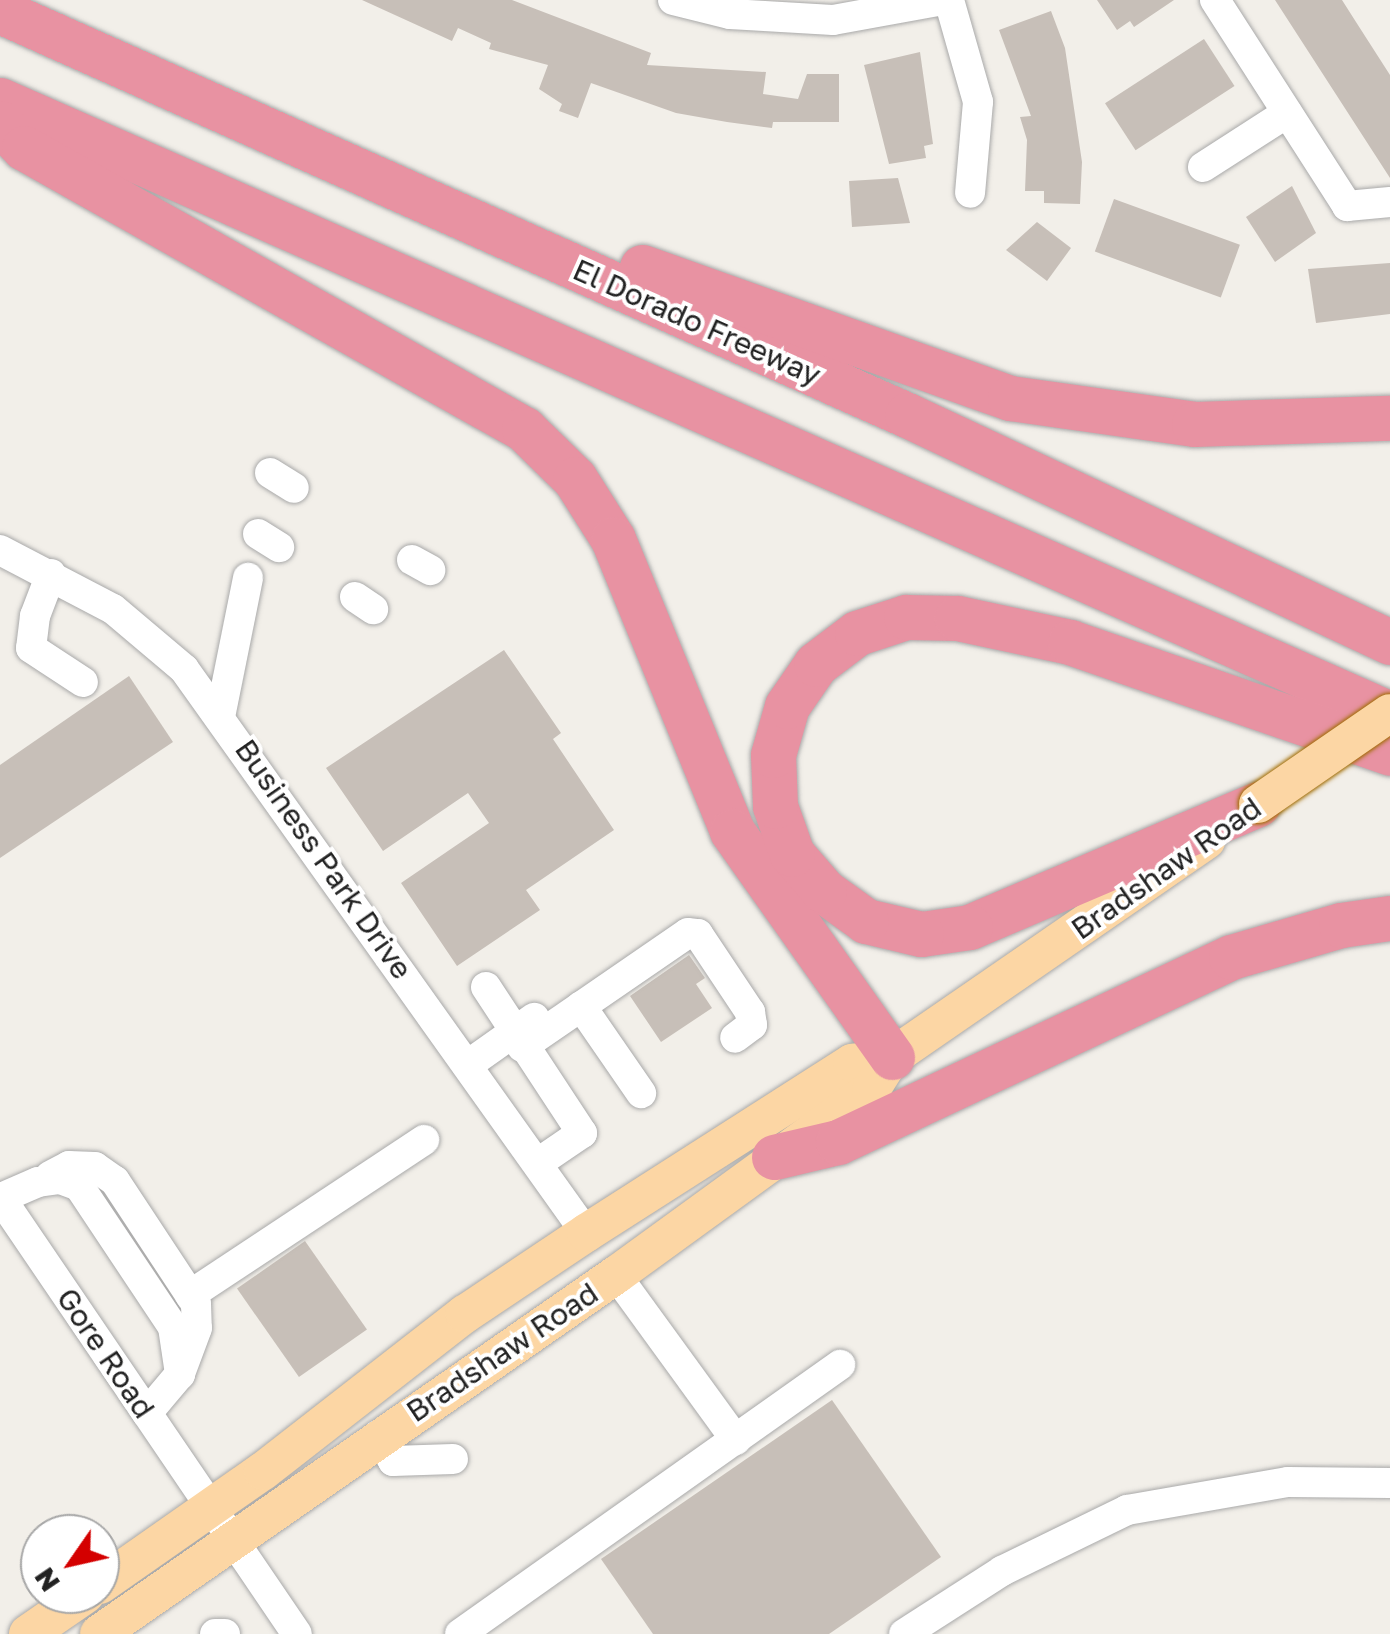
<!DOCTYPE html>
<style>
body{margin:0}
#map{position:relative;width:1390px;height:1634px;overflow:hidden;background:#f2efe9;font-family:"Golos Text",sans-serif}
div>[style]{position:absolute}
.building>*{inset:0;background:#c7bfb8;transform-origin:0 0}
.roads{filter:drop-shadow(0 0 2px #a9a9a9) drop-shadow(0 0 2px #a9a9a9)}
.minor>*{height:30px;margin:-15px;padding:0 15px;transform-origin:15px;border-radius:15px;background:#fff}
.major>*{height:38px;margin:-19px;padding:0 19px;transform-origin:19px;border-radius:19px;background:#fcd6a4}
.highway>*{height:45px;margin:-22.5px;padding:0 22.5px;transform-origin:22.5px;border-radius:22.5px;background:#e892a2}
.bridges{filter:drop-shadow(0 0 2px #a06b00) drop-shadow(0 0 2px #a06b00)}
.major-bridge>*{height:38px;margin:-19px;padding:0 19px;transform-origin:19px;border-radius:19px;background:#fcd6a4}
span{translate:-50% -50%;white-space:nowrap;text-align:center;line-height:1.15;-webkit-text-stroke:8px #fff;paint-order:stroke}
.street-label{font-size:30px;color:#222}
.north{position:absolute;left:20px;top:1514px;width:100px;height:100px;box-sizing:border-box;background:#fff;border:2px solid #a7a7a7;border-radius:50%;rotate:236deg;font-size:28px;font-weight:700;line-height:40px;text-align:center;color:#222}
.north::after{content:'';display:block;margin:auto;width:35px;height:45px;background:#d40000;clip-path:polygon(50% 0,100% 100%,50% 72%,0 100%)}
</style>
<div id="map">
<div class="building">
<i style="clip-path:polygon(362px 0,512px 0,651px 53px,647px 65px,766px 72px,763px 94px,798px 99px,807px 74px,839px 74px,839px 122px,773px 122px,772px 128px,727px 122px,676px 113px,591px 83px,578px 118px,559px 111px,562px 104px,539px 89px,548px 65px,489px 49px,491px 43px,458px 28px,452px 41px)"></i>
<i style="clip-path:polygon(1097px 0,1174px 0,1134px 27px,1130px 21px,1117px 30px)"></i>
<i style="clip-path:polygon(1275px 0,1342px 0,1356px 22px,1390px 75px,1390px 178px)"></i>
<i style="clip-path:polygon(1051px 11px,1065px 48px,1082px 162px,1080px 204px,1044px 203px,1044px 191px,1025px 191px,1027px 140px,1020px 117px,1031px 116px,999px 30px)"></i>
<i style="left:1204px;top:39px;width:56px;height:118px;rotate:57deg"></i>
<i style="clip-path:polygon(920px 52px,933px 144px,924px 146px,926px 158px,889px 164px,864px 65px)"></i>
<i style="clip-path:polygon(898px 178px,910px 223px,852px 227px,849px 181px)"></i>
<i style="clip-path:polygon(1292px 186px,1316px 233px,1275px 262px,1246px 217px)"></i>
<i style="left:1114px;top:199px;width:134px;height:56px;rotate:20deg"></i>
<i style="clip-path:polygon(1037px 222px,1071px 248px,1047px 281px,1006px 250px)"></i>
<i style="clip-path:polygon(1390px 263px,1390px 314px,1316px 323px,1308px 269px)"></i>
<i style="clip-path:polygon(504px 650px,561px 733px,553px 739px,614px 830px,526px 890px,540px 910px,457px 966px,401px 883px,489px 823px,468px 793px,383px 851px,326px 768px)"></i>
<i style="clip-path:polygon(129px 676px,173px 742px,0 858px,0 765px)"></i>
<i style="clip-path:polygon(689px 955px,705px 978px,696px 984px,712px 1008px,661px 1042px,630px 996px)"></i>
<i style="left:305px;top:1241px;width:108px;height:83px;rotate:55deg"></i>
<i style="clip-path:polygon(832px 1400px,941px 1557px,829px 1634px,653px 1634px,601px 1559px)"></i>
</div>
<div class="roads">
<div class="minor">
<i style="left:673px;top:0;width:59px;rotate:13.8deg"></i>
<i style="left:730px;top:14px;width:103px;rotate:3.3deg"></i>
<i style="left:833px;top:20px;width:112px;rotate:-10.3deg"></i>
<i style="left:949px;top:0;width:106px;rotate:74.1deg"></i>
<i style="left:978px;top:102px;width:91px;rotate:95deg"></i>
<i style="left:1215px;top:0;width:245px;rotate:57.3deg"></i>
<i style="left:1347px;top:206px;width:43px;rotate:-5.3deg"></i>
<i style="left:1203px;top:167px;width:100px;rotate:-32.7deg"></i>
<i style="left:270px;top:473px;width:28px;rotate:32deg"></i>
<i style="left:258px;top:534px;width:25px;rotate:32deg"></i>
<i style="left:0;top:550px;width:127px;rotate:27.6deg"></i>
<i style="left:113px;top:609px;width:93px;rotate:40.2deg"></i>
<i style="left:184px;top:669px;width:693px;rotate:54.52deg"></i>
<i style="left:412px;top:560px;width:21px;rotate:29deg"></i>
<i style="left:51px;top:574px;width:45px;rotate:110.9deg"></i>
<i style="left:35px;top:616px;width:32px;rotate:97deg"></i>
<i style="left:31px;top:648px;width:62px;rotate:33.2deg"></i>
<i style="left:355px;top:597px;width:22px;rotate:34deg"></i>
<i style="left:221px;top:712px;width:137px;rotate:-78.6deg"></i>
<i style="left:486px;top:987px;width:175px;rotate:56.7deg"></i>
<i style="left:582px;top:1133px;width:53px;rotate:145.7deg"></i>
<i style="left:581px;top:1006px;width:106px;rotate:55.4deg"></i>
<i style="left:522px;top:1047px;width:201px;rotate:-34.5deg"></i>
<i style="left:688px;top:933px;width:10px;rotate:6deg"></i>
<i style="left:698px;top:934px;width:94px;rotate:56.3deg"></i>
<i style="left:750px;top:1012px;width:13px;rotate:81deg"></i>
<i style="left:752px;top:1025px;width:21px;rotate:143deg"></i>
<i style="left:469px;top:1064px;width:80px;rotate:-35.3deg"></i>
<i style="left:50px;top:1176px;width:21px;rotate:-28deg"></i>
<i style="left:69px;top:1166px;width:26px;rotate:2deg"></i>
<i style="left:95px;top:1167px;width:24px;rotate:35deg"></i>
<i style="left:115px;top:1181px;width:147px;rotate:56.6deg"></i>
<i style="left:196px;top:1304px;width:24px;rotate:88deg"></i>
<i style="left:197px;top:1328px;width:46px;rotate:110.4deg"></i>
<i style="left:0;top:1197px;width:528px;rotate:55.8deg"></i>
<i style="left:1px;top:1198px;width:40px;rotate:-23.4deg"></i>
<i style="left:38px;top:1182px;width:22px;rotate:-8deg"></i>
<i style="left:60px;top:1179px;width:20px;rotate:20deg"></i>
<i style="left:79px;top:1186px;width:169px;rotate:56.3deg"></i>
<i style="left:173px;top:1327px;width:48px;rotate:81.5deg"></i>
<i style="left:180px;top:1374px;width:51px;rotate:130.2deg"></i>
<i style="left:616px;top:1275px;width:204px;rotate:54deg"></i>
<i style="left:190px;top:1295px;width:281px;rotate:-33.5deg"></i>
<i style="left:378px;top:1435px;width:30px;rotate:60deg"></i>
<i style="left:393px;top:1461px;width:60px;rotate:-1.9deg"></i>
<i style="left:215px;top:1634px;width:10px"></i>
<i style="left:460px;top:1634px;width:466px;rotate:-35.3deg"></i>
<i style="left:904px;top:1634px;width:117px;rotate:-32.7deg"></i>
<i style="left:1002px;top:1571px;width:139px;rotate:-26deg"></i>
<i style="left:1127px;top:1510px;width:163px;rotate:-9.9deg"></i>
<i style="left:1288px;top:1482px;width:102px;rotate:0.6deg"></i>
</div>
<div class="major">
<i style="left:100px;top:1585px;width:199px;rotate:-35deg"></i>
<i style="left:263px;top:1471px;width:256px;rotate:-37.9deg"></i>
<i style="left:465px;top:1314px;width:146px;rotate:-33.8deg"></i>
<i style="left:586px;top:1233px;width:316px;rotate:-32.6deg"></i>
<i style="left:852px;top:1063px;width:40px;rotate:-8.5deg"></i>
<i style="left:28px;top:1634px;width:70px;rotate:-34.6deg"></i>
<i style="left:99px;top:1634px;width:629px;rotate:-34.78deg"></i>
<i style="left:616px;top:1275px;width:315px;rotate:-36deg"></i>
<i style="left:871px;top:1090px;width:39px;rotate:-58deg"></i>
<i style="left:892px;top:1057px;width:382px;rotate:-34.6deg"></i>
</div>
<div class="highway">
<i style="left:0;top:11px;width:993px;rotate:24.01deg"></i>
<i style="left:907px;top:415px;width:534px;rotate:25.17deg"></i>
<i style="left:0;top:100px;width:1520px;rotate:23.83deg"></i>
<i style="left:0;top:123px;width:35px;rotate:46deg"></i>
<i style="left:24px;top:148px;width:574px;rotate:29.34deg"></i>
<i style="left:524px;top:429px;width:71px;rotate:44.4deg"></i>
<i style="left:575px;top:479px;width:71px;rotate:57.7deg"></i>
<i style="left:613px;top:539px;width:315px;rotate:67.8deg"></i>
<i style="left:732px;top:831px;width:277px;rotate:54.7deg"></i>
<i style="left:642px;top:267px;width:391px;rotate:19.6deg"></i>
<i style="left:1010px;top:398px;width:186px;rotate:8deg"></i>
<i style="left:1194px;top:424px;width:196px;rotate:-1.8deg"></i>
<i style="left:1258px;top:804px;width:313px;rotate:156.9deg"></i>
<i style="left:970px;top:927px;width:49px;rotate:171.9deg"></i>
<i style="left:921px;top:934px;width:57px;rotate:-166.7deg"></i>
<i style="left:866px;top:921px;width:52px;rotate:-144.5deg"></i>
<i style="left:824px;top:891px;width:49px;rotate:-130.9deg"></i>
<i style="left:792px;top:854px;width:51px;rotate:-109.5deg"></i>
<i style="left:775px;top:806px;width:51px;rotate:-92.2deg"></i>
<i style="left:773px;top:755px;width:51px;rotate:-74.1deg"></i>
<i style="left:787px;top:706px;width:51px;rotate:-55.4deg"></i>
<i style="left:816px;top:664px;width:51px;rotate:-37.1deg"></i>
<i style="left:857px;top:633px;width:52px;rotate:-18.1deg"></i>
<i style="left:906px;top:617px;width:51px;rotate:1.1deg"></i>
<i style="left:957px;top:618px;width:116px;rotate:12deg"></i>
<i style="left:1070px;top:642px;width:339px;rotate:19.1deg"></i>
<i style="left:774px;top:1157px;width:66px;rotate:-13.2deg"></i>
<i style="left:838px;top:1142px;width:434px;rotate:-25.2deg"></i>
<i style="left:1231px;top:957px;width:115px;rotate:-16.2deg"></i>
<i style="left:1341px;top:925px;width:49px;rotate:-8.1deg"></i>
</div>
</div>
<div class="bridges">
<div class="major-bridge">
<i style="left:1258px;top:804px;width:160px;rotate:-34.6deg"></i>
</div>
</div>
<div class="street-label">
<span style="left:697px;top:322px;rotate:24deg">El Dorado Freeway</span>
<span style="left:324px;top:859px;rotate:55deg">Business Park Drive</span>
<span style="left:1166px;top:868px;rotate:-35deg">Bradshaw Road</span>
<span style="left:502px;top:1352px;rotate:-34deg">Bradshaw Road</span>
<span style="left:106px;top:1353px;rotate:56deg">Gore Road</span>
</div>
<div class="north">N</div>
</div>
